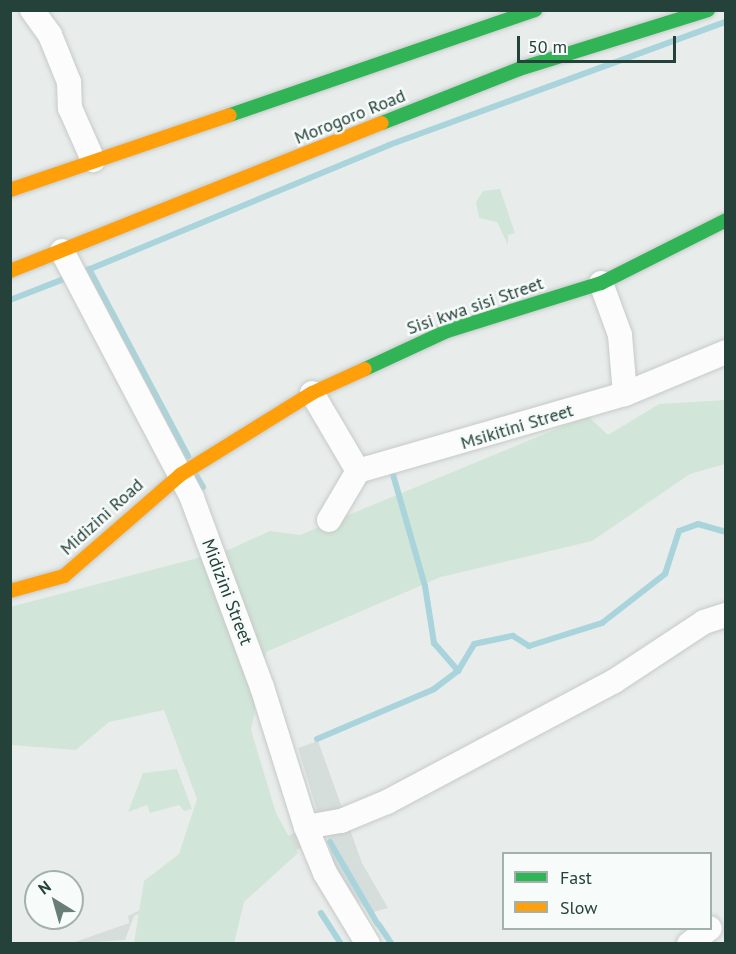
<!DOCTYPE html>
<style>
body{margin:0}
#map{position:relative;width:736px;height:954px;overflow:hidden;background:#e8edeb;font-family:"PT Sans",sans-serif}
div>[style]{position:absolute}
.built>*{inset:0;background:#d6dedb}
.green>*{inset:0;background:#d1e6d8}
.stream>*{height:6px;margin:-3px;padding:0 3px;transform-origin:3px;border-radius:3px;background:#a9d4db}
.roads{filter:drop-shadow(0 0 2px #c5cac8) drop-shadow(0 0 2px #c5cac8)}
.street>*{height:24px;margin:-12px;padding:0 12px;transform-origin:12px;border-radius:12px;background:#fcfcfc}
.fast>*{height:14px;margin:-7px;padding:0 7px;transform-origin:7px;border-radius:7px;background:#30b455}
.slow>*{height:14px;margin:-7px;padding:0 7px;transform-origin:7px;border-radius:7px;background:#ff9f0a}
span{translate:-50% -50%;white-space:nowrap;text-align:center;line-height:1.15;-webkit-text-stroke:5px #f7fbf9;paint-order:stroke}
.street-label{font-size:18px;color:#24423a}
.frame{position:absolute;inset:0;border:12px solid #24423a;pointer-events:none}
.legend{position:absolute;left:502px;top:852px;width:210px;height:78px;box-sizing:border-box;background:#f7fbf9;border:2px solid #a3b1ad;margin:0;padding:8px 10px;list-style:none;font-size:18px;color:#24423a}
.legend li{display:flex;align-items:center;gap:12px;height:30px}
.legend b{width:30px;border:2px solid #a3b1ad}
.north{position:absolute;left:24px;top:870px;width:60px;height:60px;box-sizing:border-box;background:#f7fbf9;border:2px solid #a3b1ad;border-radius:50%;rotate:323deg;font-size:16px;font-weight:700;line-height:24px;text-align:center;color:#24423a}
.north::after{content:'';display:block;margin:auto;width:21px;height:27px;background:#697e78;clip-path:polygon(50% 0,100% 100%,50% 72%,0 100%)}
.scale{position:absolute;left:517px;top:36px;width:159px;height:27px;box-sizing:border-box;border:3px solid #24423a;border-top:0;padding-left:8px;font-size:18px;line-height:21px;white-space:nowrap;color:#24423a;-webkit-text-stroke:4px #f7fbf9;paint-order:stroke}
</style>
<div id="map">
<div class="built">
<i style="clip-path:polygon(318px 741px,362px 863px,388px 908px,370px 913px,336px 878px,328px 837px,134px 916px,125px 940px,69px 944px,129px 923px,128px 916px,320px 820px,298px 748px)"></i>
</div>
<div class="green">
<i style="clip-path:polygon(500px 189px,515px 233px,508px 235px,508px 245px,497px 222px,479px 218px,476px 202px,483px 191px)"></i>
<i style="clip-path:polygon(725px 400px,725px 464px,690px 474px,592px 541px,441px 577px,266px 652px,251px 730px,276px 813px,298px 853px,244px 902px,234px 943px,134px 943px,144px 881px,179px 854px,197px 799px,164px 710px,109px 722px,76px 750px,11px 745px,10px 607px,228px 550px,270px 531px,300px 535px,588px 416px,608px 435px,659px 404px)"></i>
<i style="clip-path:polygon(177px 769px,192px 809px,184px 811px,179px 805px,150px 813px,147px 805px,128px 812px,143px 773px)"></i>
</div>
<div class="stream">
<i style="left:89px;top:269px;width:212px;rotate:62.1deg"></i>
<i style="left:78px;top:274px;width:337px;rotate:-22.5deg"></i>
<i style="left:389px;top:145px;width:359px;rotate:-20.1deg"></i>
<i style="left:10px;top:300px;width:63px;rotate:-21.3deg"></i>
<i style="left:392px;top:471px;width:120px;rotate:74deg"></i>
<i style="left:425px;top:586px;width:58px;rotate:81deg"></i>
<i style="left:434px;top:643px;width:37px;rotate:49deg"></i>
<i style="left:196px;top:475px;width:14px;rotate:60deg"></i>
<i style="left:317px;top:739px;width:127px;rotate:-23.1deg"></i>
<i style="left:434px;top:689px;width:30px;rotate:-37deg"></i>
<i style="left:458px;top:671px;width:31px;rotate:-59deg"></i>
<i style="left:474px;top:644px;width:40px;rotate:-12deg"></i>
<i style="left:513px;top:636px;width:19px;rotate:32deg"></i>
<i style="left:529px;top:646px;width:77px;rotate:-17.5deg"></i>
<i style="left:602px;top:623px;width:80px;rotate:-37.9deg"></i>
<i style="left:665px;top:574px;width:45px;rotate:-72deg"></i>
<i style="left:679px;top:531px;width:20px;rotate:-20deg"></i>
<i style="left:698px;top:524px;width:29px;rotate:16deg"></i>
<i style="left:330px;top:842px;width:94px;rotate:59.9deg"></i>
<i style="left:321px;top:913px;width:37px;rotate:57deg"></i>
<i style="left:379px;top:925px;width:23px;rotate:56deg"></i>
</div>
<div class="roads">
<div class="street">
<i style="left:32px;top:10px;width:31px;rotate:54deg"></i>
<i style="left:50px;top:35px;width:51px;rotate:68deg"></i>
<i style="left:69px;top:82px;width:26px;rotate:88deg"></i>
<i style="left:70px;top:108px;width:57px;rotate:66.1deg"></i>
<i style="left:62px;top:251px;width:279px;rotate:62.2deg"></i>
<i style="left:192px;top:498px;width:202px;rotate:69.7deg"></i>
<i style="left:262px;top:687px;width:147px;rotate:72.6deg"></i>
<i style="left:306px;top:827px;width:50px;rotate:67.6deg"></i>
<i style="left:325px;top:873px;width:83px;rotate:58.8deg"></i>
<i style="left:601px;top:283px;width:55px;rotate:69.9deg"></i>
<i style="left:620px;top:335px;width:59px;rotate:85.2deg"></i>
<i style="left:312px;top:393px;width:91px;rotate:59.5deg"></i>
<i style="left:329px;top:520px;width:57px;rotate:-59.4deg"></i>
<i style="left:358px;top:471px;width:278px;rotate:-16.1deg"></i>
<i style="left:625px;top:394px;width:109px;rotate:-22.6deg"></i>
<i style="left:306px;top:827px;width:36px;rotate:-10deg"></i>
<i style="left:341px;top:821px;width:50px;rotate:-22.4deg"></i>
<i style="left:387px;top:802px;width:256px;rotate:-28deg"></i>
<i style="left:613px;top:682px;width:109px;rotate:-33.4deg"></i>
<i style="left:704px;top:622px;width:23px;rotate:-18deg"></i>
<i style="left:689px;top:944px;width:26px;rotate:-37deg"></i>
</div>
<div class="fast">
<i style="left:230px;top:115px;width:323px;rotate:-19deg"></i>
<i style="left:382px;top:123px;width:147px;rotate:-21.5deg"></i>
<i style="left:519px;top:69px;width:198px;rotate:-17.3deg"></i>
<i style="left:365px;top:369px;width:90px;rotate:-24.9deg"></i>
<i style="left:447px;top:331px;width:161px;rotate:-17.3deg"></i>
<i style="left:601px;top:283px;width:140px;rotate:-26.7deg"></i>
</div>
<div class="slow">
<i style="left:10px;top:190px;width:232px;rotate:-18.8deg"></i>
<i style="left:10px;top:271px;width:400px;rotate:-21.7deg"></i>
<i style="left:10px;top:591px;width:56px;rotate:-15.5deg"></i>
<i style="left:64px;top:576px;width:154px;rotate:-41deg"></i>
<i style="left:180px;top:475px;width:155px;rotate:-31.8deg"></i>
<i style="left:312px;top:393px;width:58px;rotate:-24.4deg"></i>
</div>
</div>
<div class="street-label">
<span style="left:350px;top:117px;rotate:-22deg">Morogoro Road</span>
<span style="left:475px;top:306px;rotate:-19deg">Sisi kwa sisi Street</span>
<span style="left:517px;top:427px;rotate:-17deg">Msikitini Street</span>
<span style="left:102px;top:517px;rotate:-42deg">Midizini Road</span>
<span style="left:227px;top:592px;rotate:69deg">Midizini Street</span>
</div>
<div class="frame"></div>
<ul class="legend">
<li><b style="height:8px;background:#30b455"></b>Fast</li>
<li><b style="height:8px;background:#ff9f0a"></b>Slow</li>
</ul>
<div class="north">N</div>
<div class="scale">50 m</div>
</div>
